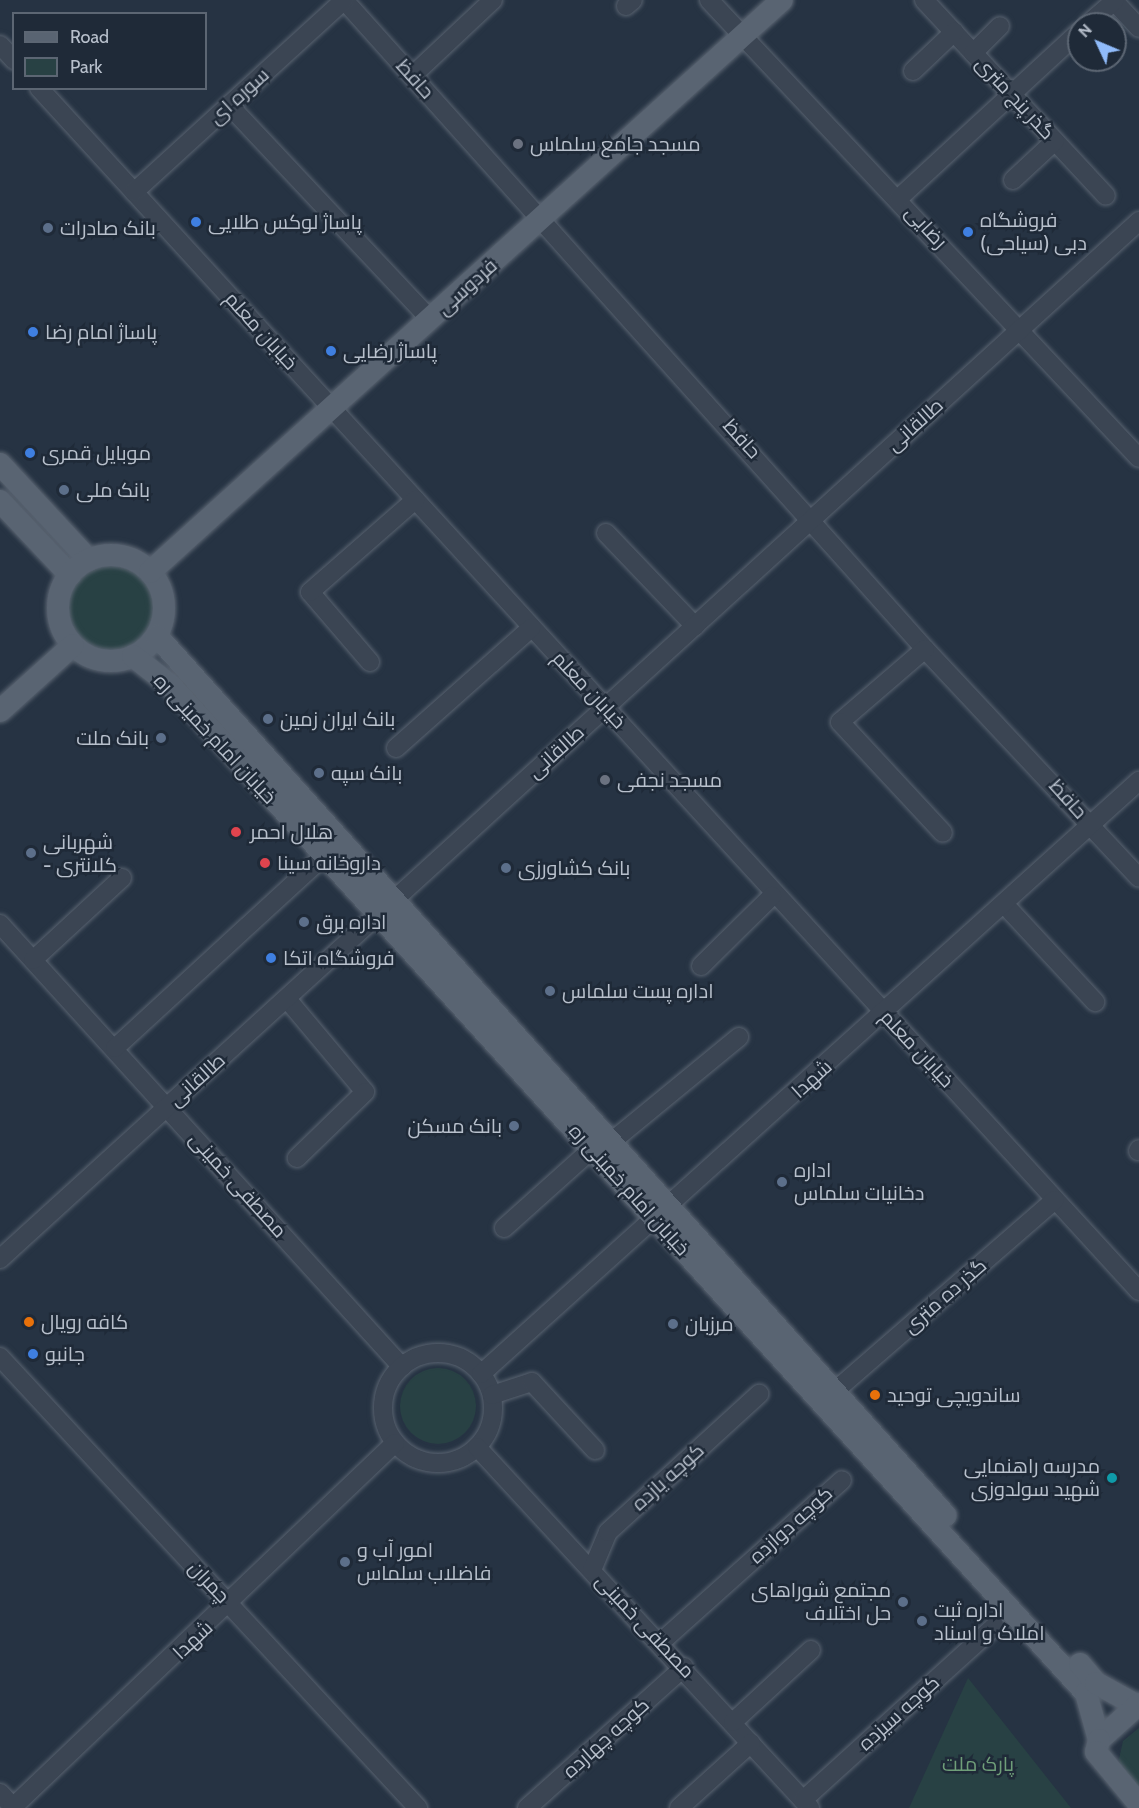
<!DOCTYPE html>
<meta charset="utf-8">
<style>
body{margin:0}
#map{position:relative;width:1139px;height:1808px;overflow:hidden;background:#263343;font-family:Cabin,Cairo,sans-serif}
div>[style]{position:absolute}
.green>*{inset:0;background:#284144}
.round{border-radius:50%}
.roads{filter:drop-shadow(0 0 2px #596370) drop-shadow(0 0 2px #596370)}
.minor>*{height:18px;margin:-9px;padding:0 9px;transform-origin:9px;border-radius:9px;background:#3b4553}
.minor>.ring{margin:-9px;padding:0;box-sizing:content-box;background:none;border:18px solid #3b4553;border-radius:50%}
.major>*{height:22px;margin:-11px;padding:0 11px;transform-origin:11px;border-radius:11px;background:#596472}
.major>.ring{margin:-11px;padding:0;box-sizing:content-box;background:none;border:22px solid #596472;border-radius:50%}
.dots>*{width:16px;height:16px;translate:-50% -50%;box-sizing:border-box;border:3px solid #1f2a38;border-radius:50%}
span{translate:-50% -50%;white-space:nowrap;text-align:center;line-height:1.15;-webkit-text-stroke:5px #1f2a38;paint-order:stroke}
.street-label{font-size:20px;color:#b8c0cc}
.poi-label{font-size:20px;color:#b8c0cc}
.left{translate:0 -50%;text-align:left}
.right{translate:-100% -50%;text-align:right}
.park-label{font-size:20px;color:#6f9e79}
.legend{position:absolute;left:12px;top:12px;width:195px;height:78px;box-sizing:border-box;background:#1f2a38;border:2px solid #5c6673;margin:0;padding:8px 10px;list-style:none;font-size:18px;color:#b8c0cc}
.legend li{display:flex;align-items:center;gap:12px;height:30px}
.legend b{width:30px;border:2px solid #5c6673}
.north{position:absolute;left:1067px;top:12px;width:60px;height:60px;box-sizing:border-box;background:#1f2a38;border:2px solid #5c6673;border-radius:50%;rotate:314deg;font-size:16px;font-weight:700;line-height:24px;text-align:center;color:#b8c0cc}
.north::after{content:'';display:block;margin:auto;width:21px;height:27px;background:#90bbfa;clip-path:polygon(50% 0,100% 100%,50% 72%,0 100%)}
</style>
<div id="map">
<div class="green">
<i class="round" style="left:66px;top:563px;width:90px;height:90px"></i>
<i class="round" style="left:400px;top:1368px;width:76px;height:76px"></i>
<i style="clip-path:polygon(968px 1678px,1071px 1808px,909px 1808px)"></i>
<i style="clip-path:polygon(1139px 1728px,1139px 1789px,1120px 1769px,1119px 1759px,1123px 1741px)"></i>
</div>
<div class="roads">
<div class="minor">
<i style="left:344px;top:0;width:871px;rotate:48.16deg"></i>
<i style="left:925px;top:649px;width:313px;rotate:46.9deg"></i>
<i style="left:709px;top:0;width:628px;rotate:46.81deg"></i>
<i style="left:924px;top:0;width:267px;rotate:47.1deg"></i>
<i style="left:1113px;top:0;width:38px;rotate:47deg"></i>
<i style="left:626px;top:6px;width:9px;rotate:-41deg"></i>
<i style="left:1088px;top:24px;width:35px;rotate:-41deg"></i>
<i style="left:0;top:45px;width:21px;rotate:47deg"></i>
<i style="left:973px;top:53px;width:38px;rotate:-45deg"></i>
<i style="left:913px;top:71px;width:57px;rotate:-43.6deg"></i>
<i style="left:412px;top:76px;width:111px;rotate:-43.2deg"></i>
<i style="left:39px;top:88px;width:1630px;rotate:47.56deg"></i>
<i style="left:229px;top:105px;width:295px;rotate:46.8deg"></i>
<i style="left:1013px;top:180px;width:57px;rotate:-42.9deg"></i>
<i style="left:134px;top:192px;width:285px;rotate:-42.4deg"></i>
<i style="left:899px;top:198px;width:245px;rotate:-42.7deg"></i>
<i style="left:606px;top:533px;width:129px;rotate:46.3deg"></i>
<i style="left:925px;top:649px;width:112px;rotate:139.3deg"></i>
<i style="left:840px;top:722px;width:151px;rotate:47.1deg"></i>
<i style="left:370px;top:662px;width:92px;rotate:-130.6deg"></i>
<i style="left:310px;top:592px;width:140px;rotate:-41.2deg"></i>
<i style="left:396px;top:748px;width:181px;rotate:-41.6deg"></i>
<i style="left:1004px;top:904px;width:134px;rotate:47.1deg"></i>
<i style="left:0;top:924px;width:598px;rotate:47.78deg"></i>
<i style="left:33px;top:960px;width:121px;rotate:-42.7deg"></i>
<i style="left:701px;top:966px;width:100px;rotate:-44.6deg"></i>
<i style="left:287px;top:999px;width:121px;rotate:50deg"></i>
<i style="left:365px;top:1092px;width:95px;rotate:135.9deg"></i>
<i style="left:115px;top:1048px;width:284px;rotate:-42.6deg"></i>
<i style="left:610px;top:1143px;width:167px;rotate:-39.4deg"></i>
<i style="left:1138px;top:1151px;width:2px;rotate:-63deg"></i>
<i style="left:504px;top:1228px;width:118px;rotate:-41.9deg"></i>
<i style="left:0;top:1259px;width:1541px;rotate:-42.34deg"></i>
<i class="ring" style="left:383px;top:1353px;width:92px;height:92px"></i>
<i style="left:0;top:1357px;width:615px;rotate:47.17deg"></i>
<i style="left:481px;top:1374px;width:886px;rotate:-42.03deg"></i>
<i style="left:835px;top:1391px;width:291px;rotate:-41deg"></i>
<i style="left:492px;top:1395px;width:42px;rotate:-18deg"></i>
<i style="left:532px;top:1382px;width:93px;rotate:47.2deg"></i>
<i style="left:477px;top:1447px;width:491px;rotate:47.3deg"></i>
<i style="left:592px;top:1570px;width:41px;rotate:-67.2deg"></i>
<i style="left:608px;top:1532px;width:205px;rotate:-42.4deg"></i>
<i style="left:660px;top:1643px;width:244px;rotate:-41.8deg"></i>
<i style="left:733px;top:1722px;width:106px;rotate:-42.7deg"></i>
<i style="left:0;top:1793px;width:21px;rotate:47deg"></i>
<i style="left:803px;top:1800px;width:259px;rotate:-42.2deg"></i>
<i style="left:12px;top:1808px;width:529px;rotate:-43.62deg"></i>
<i style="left:527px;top:1808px;width:211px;rotate:-41.9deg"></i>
<i style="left:679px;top:1808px;width:97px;rotate:-42.1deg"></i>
</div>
<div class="major">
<i style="left:0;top:464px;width:131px;rotate:47.2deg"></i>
<i style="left:0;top:501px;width:102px;rotate:46.6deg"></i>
<i class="ring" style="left:58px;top:555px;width:84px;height:84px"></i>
<i style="left:150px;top:572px;width:852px;rotate:-42.15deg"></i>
<i style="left:157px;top:636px;width:1181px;rotate:48.12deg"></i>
<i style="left:133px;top:656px;width:47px;rotate:38.1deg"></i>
<i style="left:170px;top:685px;width:1362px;rotate:47.74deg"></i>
<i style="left:1086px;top:1693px;width:49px;rotate:74.5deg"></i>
<i style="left:0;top:711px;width:98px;rotate:-42.1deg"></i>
<i style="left:1080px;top:1664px;width:25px;rotate:50deg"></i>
<i style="left:1096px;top:1683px;width:46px;rotate:28.8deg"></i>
<i style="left:1139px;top:1704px;width:54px;rotate:138deg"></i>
<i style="left:1099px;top:1740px;width:12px;rotate:104deg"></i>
<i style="left:1096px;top:1752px;width:67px;rotate:50.4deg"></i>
</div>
</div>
<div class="dots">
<i style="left:518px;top:144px;background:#6b7280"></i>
<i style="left:196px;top:222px;background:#3f7fe0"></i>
<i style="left:48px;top:228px;background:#5c6f8a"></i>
<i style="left:968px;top:232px;background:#3f7fe0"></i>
<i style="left:33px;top:332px;background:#3f7fe0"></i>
<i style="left:331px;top:351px;background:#3f7fe0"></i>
<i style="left:30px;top:453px;background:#3f7fe0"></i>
<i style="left:64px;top:490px;background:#5c6f8a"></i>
<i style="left:268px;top:719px;background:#5c6f8a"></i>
<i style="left:161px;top:738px;background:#5c6f8a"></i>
<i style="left:319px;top:773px;background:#5c6f8a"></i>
<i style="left:605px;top:780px;background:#6b7280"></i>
<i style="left:236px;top:832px;background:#e0444e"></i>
<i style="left:31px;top:853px;background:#5c6f8a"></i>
<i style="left:265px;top:863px;background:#e0444e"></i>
<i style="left:506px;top:868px;background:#5c6f8a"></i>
<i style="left:304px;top:922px;background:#5c6f8a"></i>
<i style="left:271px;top:958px;background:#3f7fe0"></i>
<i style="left:550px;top:991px;background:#5c6f8a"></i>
<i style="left:514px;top:1126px;background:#5c6f8a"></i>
<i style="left:782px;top:1182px;background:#5c6f8a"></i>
<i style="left:29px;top:1322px;background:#e8710a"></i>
<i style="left:673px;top:1324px;background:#5c6f8a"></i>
<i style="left:33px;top:1354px;background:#3f7fe0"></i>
<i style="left:875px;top:1395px;background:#e8710a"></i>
<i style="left:1112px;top:1478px;background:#0f9aa8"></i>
<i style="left:345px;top:1562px;background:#5c6f8a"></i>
<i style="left:903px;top:1602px;background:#5c6f8a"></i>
<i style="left:922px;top:1621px;background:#5c6f8a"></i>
</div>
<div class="street-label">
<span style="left:415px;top:79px;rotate:48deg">حافظ</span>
<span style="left:239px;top:96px;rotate:-42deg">سوره ای</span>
<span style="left:1015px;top:98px;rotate:47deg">گذر پنج متری</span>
<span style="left:926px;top:227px;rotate:47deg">رضایی</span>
<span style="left:467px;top:287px;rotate:-42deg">فردوسی</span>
<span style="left:261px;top:331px;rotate:48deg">خیابان معلم</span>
<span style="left:915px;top:425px;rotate:-42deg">طالقانی</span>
<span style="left:742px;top:439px;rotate:48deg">حافظ</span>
<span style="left:589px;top:690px;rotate:47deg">خیابان معلم</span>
<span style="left:215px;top:739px;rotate:47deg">خیابان امام خمینی ره</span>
<span style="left:556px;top:752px;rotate:-42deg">طالقانی</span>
<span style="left:1068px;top:799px;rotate:48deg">حافظ</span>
<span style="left:917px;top:1049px;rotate:47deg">خیابان معلم</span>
<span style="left:812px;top:1079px;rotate:-42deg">شهدا</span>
<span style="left:197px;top:1080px;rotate:-42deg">طالقانی</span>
<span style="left:238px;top:1185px;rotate:48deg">مصطفی خمینی</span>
<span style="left:629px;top:1190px;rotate:48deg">خیابان امام خمینی ره</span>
<span style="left:945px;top:1296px;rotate:-41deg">گذر ده متری</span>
<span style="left:668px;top:1477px;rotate:-42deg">کوچه یازده</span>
<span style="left:791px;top:1525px;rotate:-42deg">کوچه دوازده</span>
<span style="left:209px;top:1582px;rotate:47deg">چمران</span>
<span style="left:645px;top:1626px;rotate:47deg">مصطفی خمینی</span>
<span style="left:193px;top:1640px;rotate:-43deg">شهدا</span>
<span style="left:899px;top:1713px;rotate:-42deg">کوچه سیزده</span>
<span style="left:606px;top:1738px;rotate:-42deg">کوچه چهارده</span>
</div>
<div class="poi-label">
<span class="left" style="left:530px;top:144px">مسجد جامع سلماس</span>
<span class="left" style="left:980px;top:232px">فروشگاه<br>دبی (سیاحی)</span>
<span class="left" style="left:208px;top:222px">پاساژ لوکس طلایی</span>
<span class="left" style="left:60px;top:228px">بانک صادرات</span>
<span class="left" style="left:45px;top:332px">پاساژ امام رضا</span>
<span class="left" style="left:343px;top:351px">پاساژ رضایی</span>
<span class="left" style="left:42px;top:453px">موبایل قمری</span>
<span class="left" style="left:76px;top:490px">بانک ملی</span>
<span class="left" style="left:280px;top:719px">بانک ایران زمین</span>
<span class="right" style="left:149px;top:738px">بانک ملت</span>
<span class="left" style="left:331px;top:773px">بانک سپه</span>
<span class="left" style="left:617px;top:780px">مسجد نجفی</span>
<span class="left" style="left:250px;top:832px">هلال احمر</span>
<span class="left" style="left:43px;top:854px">شهربانی<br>- کلانتری</span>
<span class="left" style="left:277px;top:863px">داروخانه سینا</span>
<span class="left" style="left:518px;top:868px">بانک کشاورزی</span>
<span class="left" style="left:316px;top:922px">اداره برق</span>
<span class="left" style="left:283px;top:958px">فروشگاه اتکا</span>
<span class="left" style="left:562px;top:991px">اداره پست سلماس</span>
<span class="right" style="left:502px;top:1126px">بانک مسکن</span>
<span class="left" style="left:794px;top:1182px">اداره<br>دخانیات سلماس</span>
<span class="left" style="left:41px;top:1322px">کافه رویال</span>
<span class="left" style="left:685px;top:1324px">مرزبان</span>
<span class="left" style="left:45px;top:1354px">جانبو</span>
<span class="left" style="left:887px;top:1395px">ساندویچی توحید</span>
<span class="right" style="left:1100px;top:1478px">مدرسه راهنمایی<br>شهید سولدوزی</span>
<span class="left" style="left:357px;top:1562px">امور آب و<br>فاضلاب سلماس</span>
<span class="right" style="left:891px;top:1602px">مجتمع شوراهای<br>حل اختلاف</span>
<span class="left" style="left:934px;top:1622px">اداره ثبت<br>املاک و اسناد</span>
</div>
<div class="park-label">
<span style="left:978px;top:1764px">پارک ملت</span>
</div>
<ul class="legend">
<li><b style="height:8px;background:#596472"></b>Road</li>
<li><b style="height:16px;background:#284144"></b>Park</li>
</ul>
<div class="north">N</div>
</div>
